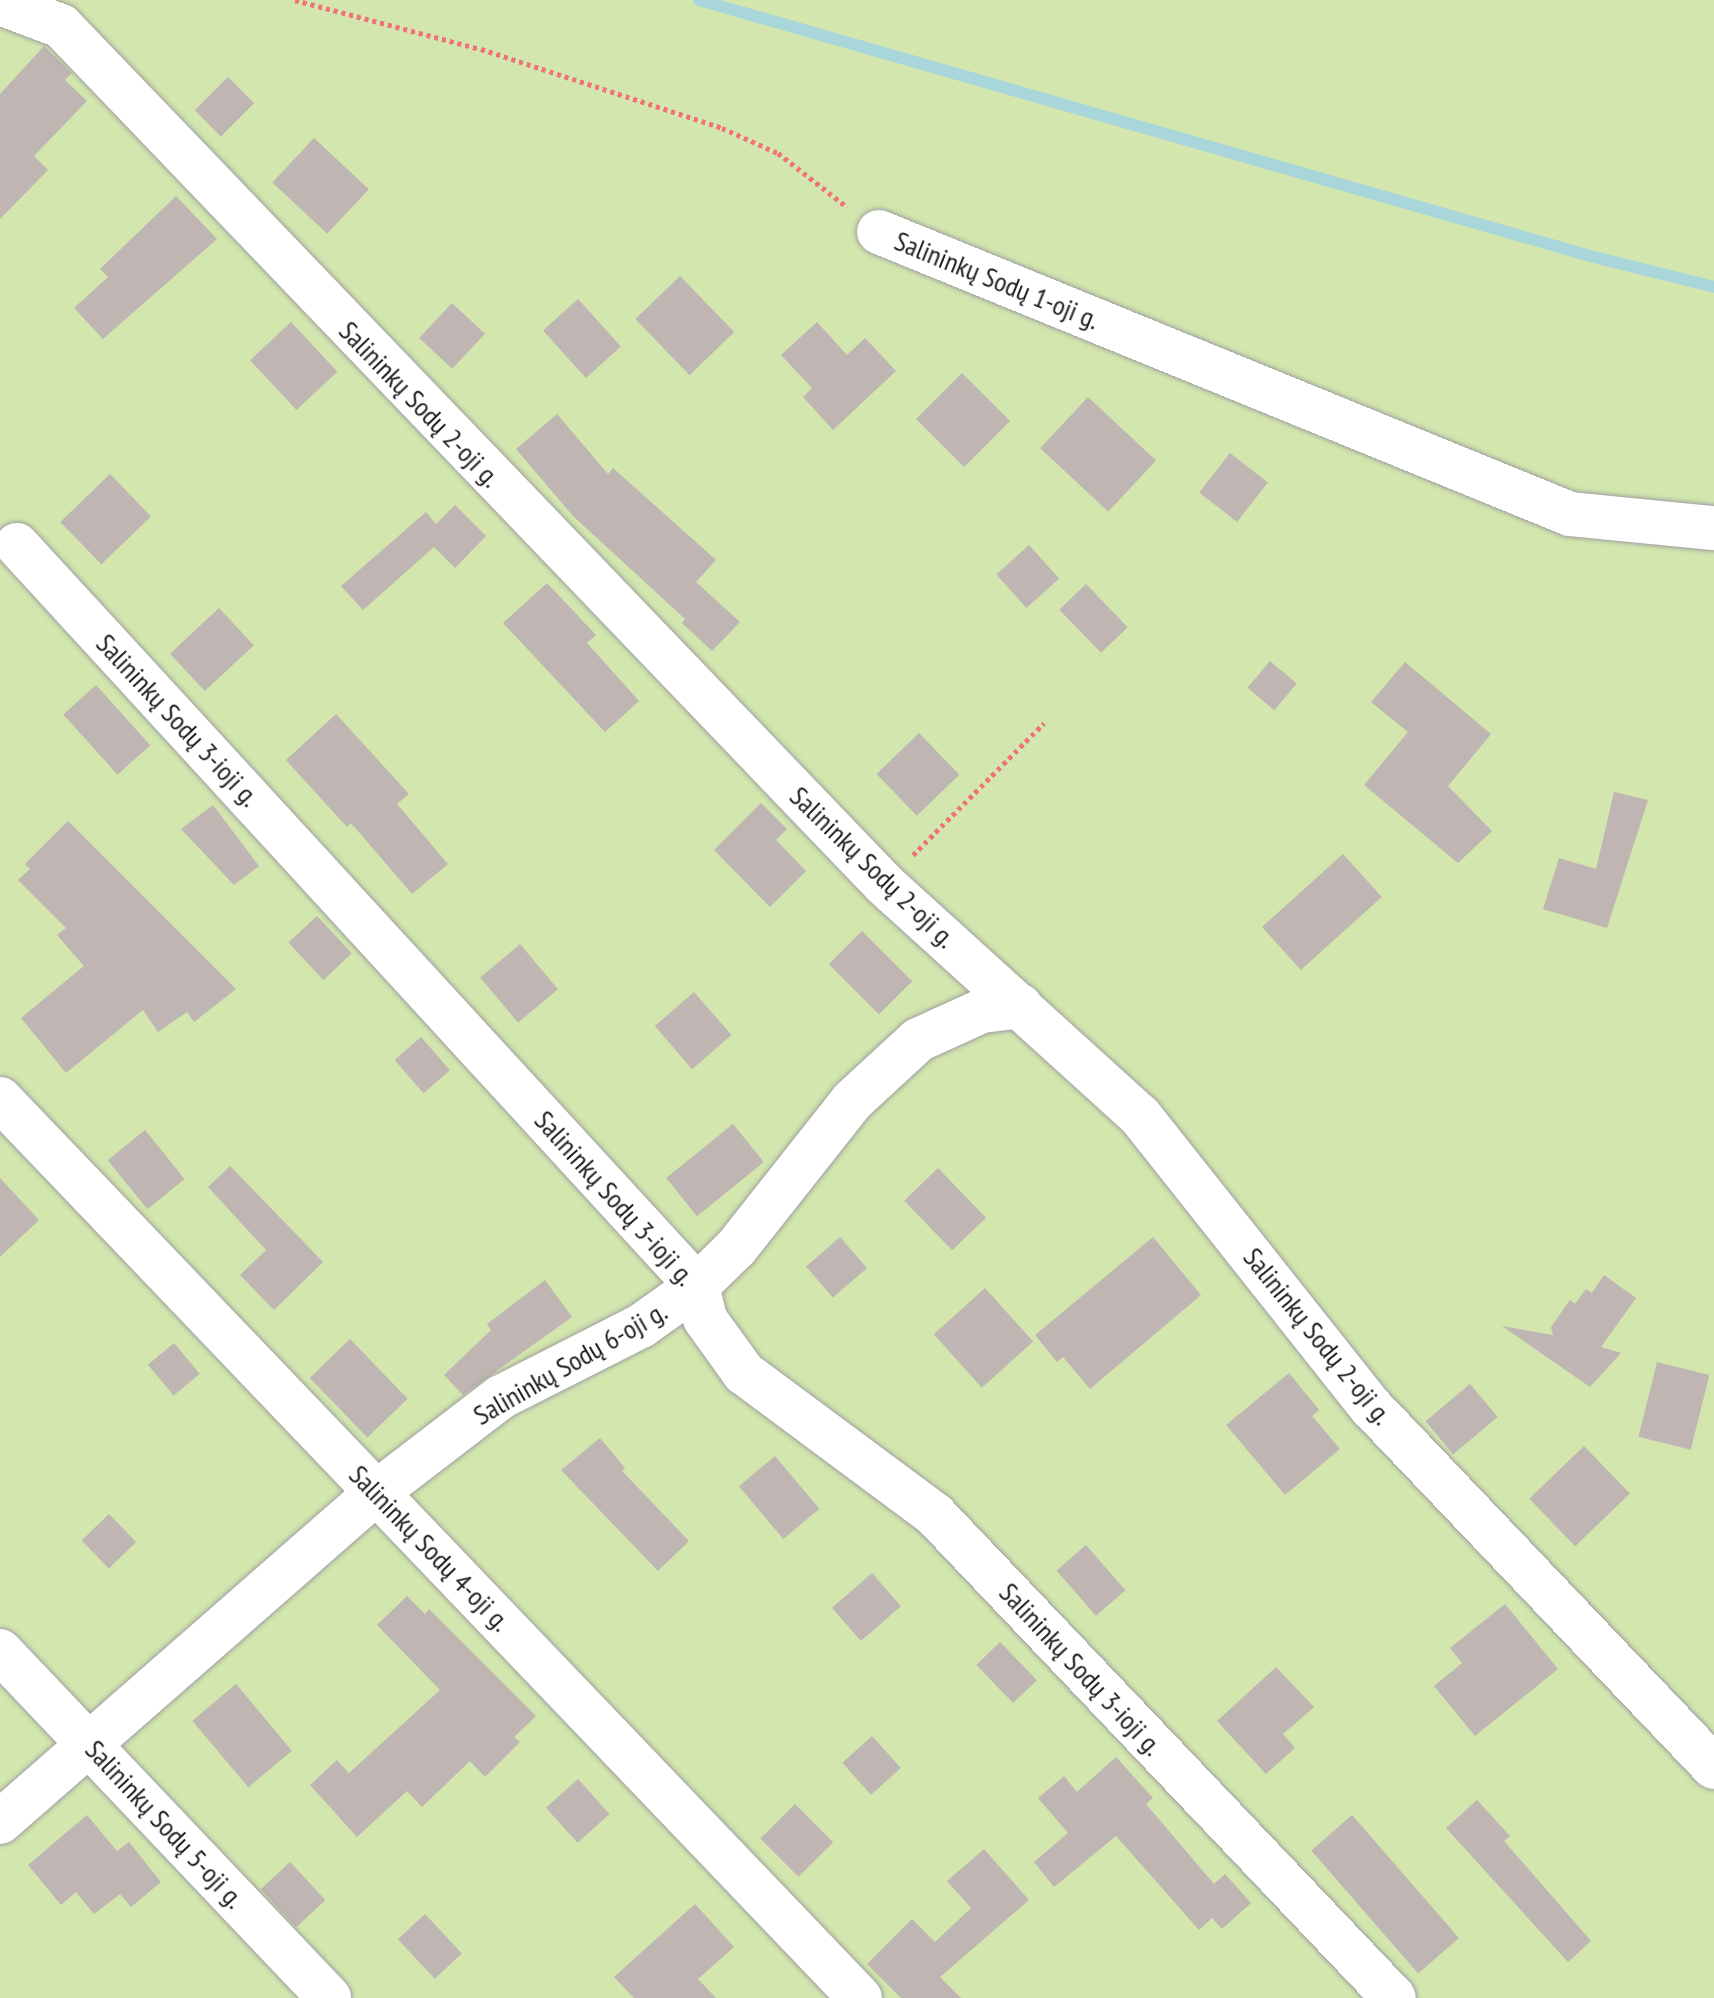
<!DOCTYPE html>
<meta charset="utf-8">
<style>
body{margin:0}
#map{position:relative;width:1714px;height:1998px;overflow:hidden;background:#efeae5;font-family:"PT Sans Narrow",sans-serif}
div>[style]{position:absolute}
.grass>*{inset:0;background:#d2e6ae;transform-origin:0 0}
.stream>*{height:12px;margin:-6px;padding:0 6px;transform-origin:6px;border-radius:6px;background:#a8d6da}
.building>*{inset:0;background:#bfb5b2;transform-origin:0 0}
.path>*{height:5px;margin-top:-2.5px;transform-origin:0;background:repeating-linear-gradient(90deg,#f17379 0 4px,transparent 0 8px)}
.roads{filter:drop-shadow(0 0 2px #9f9f9f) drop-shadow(0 0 2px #9f9f9f)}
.minor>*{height:44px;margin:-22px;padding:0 22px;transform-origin:22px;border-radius:22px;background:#fff}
span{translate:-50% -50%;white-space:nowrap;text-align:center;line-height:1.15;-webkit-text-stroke:8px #fff;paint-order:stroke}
.street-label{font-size:28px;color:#1e1e1e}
</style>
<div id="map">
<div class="grass">
<i style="left:0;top:0;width:1714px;height:1998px"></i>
</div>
<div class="stream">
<i style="left:699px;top:0;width:931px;rotate:16.02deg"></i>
<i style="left:1594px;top:257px;width:124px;rotate:14deg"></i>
</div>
<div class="building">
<i style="clip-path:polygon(44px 46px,72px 73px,65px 80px,87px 101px,34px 156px,48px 170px,0 219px,0 94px)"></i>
<i style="left:228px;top:77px;width:37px;height:47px;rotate:45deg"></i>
<i style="left:314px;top:138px;width:75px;height:61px;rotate:43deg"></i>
<i style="clip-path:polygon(176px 196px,217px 239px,103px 339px,74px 308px,108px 277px,100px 269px)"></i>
<i style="left:680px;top:276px;width:78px;height:62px;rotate:46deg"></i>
<i style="left:578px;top:299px;width:64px;height:47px;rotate:48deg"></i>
<i style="left:452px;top:303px;width:45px;height:48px;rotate:43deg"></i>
<i style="left:291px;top:322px;width:68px;height:56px;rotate:47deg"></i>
<i style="clip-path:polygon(817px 322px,847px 355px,865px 338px,896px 371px,833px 430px,803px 397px,812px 388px,781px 355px)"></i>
<i style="left:962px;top:373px;width:68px;height:65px;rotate:45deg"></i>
<i style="left:1088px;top:397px;width:93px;height:70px;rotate:43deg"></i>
<i style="clip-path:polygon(557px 414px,608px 474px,613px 468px,716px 560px,696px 582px,740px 622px,712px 651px,682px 623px,685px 619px,573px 516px,516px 449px)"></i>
<i style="left:1230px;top:453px;width:48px;height:50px;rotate:38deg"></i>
<i style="left:110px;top:474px;width:59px;height:69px;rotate:46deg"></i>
<i style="clip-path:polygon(455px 505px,486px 536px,455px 568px,434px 547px,363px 610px,341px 586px,426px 512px,436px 524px)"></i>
<i style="left:1029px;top:545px;width:45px;height:44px;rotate:48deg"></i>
<i style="clip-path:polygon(547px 583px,596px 635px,587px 643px,639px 701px,605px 732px,503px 623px)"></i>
<i style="left:1086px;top:584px;width:60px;height:37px;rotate:46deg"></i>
<i style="left:219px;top:608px;width:51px;height:67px;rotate:47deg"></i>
<i style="left:1270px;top:661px;width:35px;height:35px;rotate:40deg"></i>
<i style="clip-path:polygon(1405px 662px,1491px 734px,1448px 786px,1492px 831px,1458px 863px,1364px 785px,1408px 732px,1371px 702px)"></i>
<i style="left:96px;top:685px;width:81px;height:44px;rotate:48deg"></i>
<i style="clip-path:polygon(336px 714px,409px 794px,397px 804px,448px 864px,412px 894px,351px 823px,347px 827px,286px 760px)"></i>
<i style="left:919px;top:733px;width:58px;height:59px;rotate:46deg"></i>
<i style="clip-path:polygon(1614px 792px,1648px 800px,1607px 928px,1543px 909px,1559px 858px,1596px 869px)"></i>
<i style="clip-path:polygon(761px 803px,787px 829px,776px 840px,806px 871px,770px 907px,714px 850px)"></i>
<i style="clip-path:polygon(213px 805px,259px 866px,234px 885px,181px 829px)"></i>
<i style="clip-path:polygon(68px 821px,236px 989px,194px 1022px,187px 1012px,158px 1032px,143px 1010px,66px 1073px,21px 1018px,84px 966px,57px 935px,66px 928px,18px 880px,30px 869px,25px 864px)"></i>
<i style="left:1343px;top:854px;width:58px;height:109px;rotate:48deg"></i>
<i style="left:317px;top:916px;width:51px;height:39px;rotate:47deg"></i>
<i style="left:862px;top:931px;width:71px;height:47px;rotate:45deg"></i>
<i style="left:520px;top:944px;width:59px;height:52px;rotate:50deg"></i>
<i style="left:694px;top:992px;width:57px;height:52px;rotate:49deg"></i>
<i style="left:421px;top:1037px;width:44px;height:35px;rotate:49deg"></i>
<i style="left:733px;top:1124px;width:49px;height:86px;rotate:51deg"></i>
<i style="left:145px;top:1130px;width:63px;height:48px;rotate:51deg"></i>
<i style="clip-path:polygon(230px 1166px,323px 1262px,274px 1310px,240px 1275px,266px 1250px,208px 1187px)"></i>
<i style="left:938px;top:1168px;width:69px;height:47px;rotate:46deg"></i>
<i style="clip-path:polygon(0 1178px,39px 1220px,0 1257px)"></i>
<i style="left:840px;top:1237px;width:41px;height:45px;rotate:49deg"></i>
<i style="clip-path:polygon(1153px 1237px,1201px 1295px,1090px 1389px,1063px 1357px,1057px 1362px,1035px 1335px)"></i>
<i style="clip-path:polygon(1604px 1275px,1636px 1298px,1601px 1347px,1621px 1353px,1590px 1387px,1502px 1326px,1553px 1335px,1551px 1327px,1570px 1300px,1575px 1304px,1586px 1289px,1592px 1293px)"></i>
<i style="clip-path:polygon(545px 1280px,572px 1317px,463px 1395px,444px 1375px,491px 1330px,487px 1324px)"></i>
<i style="left:985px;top:1288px;width:72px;height:69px;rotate:48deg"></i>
<i style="left:350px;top:1339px;width:83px;height:56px;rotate:46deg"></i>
<i style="left:174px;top:1343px;width:40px;height:34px;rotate:50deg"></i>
<i style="left:1657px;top:1362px;width:54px;height:77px;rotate:14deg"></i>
<i style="clip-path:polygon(1289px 1373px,1319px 1410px,1312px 1416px,1340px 1449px,1285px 1495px,1226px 1425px)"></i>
<i style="left:1470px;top:1384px;width:43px;height:58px;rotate:50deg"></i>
<i style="clip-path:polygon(600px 1438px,625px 1468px,622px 1471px,689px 1541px,658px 1571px,561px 1470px)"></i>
<i style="left:1584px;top:1446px;width:66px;height:76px;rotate:46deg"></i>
<i style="left:775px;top:1456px;width:69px;height:47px;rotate:50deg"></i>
<i style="left:109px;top:1514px;width:39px;height:38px;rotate:46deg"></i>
<i style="left:1086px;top:1545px;width:60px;height:39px;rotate:49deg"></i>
<i style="left:872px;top:1573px;width:44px;height:53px;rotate:49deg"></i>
<i style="clip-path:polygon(407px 1596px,425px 1614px,429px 1609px,536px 1716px,514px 1737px,520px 1742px,485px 1777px,470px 1761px,422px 1807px,407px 1791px,357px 1837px,310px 1785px,337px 1760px,349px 1773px,440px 1690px,377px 1625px)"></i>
<i style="clip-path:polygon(1505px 1604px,1558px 1669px,1475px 1736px,1434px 1686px,1462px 1663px,1450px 1648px)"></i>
<i style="left:1000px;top:1642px;width:53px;height:33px;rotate:46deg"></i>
<i style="clip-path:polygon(1276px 1667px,1314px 1707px,1283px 1734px,1295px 1748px,1266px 1774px,1217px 1721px)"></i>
<i style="left:236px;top:1684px;width:87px;height:57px;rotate:50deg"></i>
<i style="left:872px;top:1736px;width:43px;height:40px;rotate:48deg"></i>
<i style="clip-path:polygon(1116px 1757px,1153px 1798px,1146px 1804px,1214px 1884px,1225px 1874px,1251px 1903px,1222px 1929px,1212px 1918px,1199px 1930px,1116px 1836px,1054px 1887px,1034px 1862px,1068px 1833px,1038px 1798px,1064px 1776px,1077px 1792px)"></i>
<i style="left:578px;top:1779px;width:47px;height:43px;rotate:48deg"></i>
<i style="clip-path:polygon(1477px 1800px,1510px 1836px,1504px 1841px,1591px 1941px,1568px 1962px,1446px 1828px)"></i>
<i style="left:795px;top:1804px;width:54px;height:49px;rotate:45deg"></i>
<i style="clip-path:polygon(87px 1815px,117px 1851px,129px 1842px,161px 1882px,131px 1907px,120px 1894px,94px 1914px,76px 1892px,61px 1905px,28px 1865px)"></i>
<i style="left:1352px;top:1815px;width:163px;height:54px;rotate:49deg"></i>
<i style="clip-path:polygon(984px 1849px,1029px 1900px,940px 1977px,961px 1998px,901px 1998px,867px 1964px,912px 1919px,935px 1942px,971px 1908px,947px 1881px)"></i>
<i style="left:290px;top:1862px;width:52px;height:40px;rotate:47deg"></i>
<i style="clip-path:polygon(695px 1904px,734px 1947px,698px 1979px,716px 1998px,634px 1998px,614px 1977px)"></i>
<i style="left:425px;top:1914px;width:54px;height:37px;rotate:47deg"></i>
</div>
<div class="path">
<i style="left:295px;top:0;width:192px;rotate:14.8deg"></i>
<i style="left:481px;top:49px;width:254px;rotate:18.1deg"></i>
<i style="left:722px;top:128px;width:61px;rotate:24.1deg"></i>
<i style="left:778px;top:153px;width:88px;rotate:38deg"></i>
<i style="left:913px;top:855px;width:186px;rotate:-45.2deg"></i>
</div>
<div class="roads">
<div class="minor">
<i style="left:0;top:3px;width:65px;rotate:20.7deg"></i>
<i style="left:61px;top:26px;width:1189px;rotate:46.19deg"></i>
<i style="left:884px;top:884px;width:345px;rotate:42.2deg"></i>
<i style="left:1140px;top:1116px;width:372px;rotate:51.6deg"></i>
<i style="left:1371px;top:1407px;width:497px;rotate:46.4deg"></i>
<i style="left:879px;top:232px;width:746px;rotate:22.2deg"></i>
<i style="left:1570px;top:514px;width:145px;rotate:5.6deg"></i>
<i style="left:17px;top:545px;width:1006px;rotate:47.46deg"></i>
<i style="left:697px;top:1286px;width:34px;rotate:76deg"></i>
<i style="left:705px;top:1319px;width:67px;rotate:54.2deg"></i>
<i style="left:744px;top:1373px;width:238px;rotate:36.6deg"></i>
<i style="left:935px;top:1515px;width:666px;rotate:46.46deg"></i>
<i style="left:0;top:1099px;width:1244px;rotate:46.27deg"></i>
<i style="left:0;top:1651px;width:478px;rotate:46.5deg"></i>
<i style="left:0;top:1822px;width:501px;rotate:-41.2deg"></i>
<i style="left:377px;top:1492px;width:156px;rotate:-37.5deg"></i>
<i style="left:501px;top:1397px;width:157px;rotate:-26.9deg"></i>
<i style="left:641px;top:1326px;width:69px;rotate:-35.5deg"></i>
<i style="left:697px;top:1286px;width:54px;rotate:-44.3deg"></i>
<i style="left:736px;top:1248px;width:187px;rotate:-51.7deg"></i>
<i style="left:852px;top:1101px;width:90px;rotate:-42.7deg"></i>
<i style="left:918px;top:1040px;width:70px;rotate:-24.4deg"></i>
<i style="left:982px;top:1011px;width:39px;rotate:-7deg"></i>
</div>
</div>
<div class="street-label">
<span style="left:997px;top:280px;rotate:22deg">Salininkų Sodų 1-oji g.</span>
<span style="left:420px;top:404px;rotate:46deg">Salininkų Sodų 2-oji g.</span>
<span style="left:178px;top:720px;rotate:47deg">Salininkų Sodų 3-ioji g.</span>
<span style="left:873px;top:867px;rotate:44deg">Salininkų Sodų 2-oji g.</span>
<span style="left:615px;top:1198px;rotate:48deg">Salininkų Sodų 3-ioji g.</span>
<span style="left:1318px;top:1336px;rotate:51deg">Salininkų Sodų 2-oji g.</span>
<span style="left:570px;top:1363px;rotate:-30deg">Salininkų Sodų 6-oji g.</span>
<span style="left:430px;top:1548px;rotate:46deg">Salininkų Sodų 4-oji g.</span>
<span style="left:1081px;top:1669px;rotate:47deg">Salininkų Sodų 3-ioji g.</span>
<span style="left:165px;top:1824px;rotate:47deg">Salininkų Sodų 5-oji g.</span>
</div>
</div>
